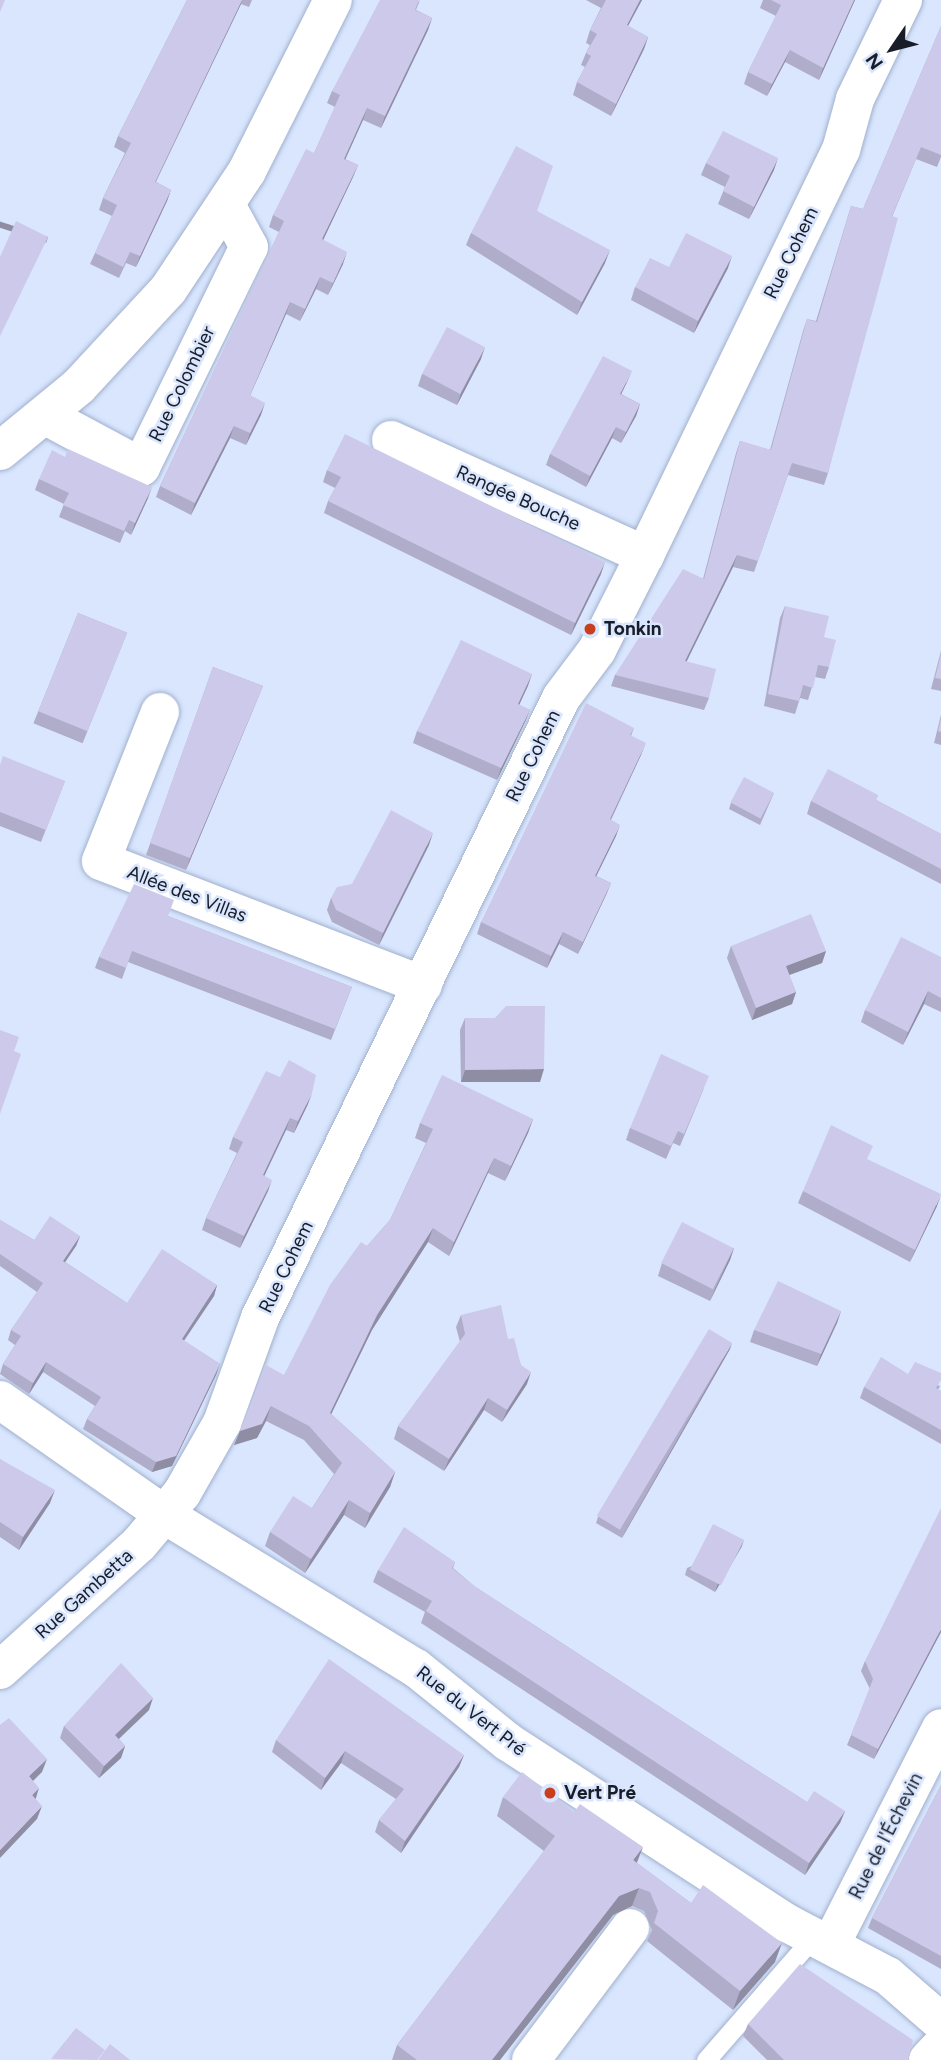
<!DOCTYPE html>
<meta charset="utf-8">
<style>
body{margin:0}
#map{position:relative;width:941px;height:2060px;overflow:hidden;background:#d9e6fe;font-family:Figtree,sans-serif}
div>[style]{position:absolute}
.roads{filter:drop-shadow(0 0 2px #a1b0cd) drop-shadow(0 0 2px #a1b0cd)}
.service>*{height:19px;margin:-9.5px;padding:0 9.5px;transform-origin:9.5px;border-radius:9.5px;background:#fff}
.minor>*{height:38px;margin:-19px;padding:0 19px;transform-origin:19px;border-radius:19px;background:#fff}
.tertiary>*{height:38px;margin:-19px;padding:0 19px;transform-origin:19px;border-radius:19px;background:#fff}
.wall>*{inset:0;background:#afadc9;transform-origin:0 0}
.shaded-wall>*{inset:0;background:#8f8da4;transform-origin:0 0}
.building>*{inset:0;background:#ccc9ea;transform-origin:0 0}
.dots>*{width:19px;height:19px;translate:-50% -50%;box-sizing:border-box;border:4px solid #d9e6fe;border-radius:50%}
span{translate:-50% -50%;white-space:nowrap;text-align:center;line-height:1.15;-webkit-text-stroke:5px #d9e6fe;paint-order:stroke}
.street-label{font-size:19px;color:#181d28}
.poi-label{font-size:19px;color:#181d28;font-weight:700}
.left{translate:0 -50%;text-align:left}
.north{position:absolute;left:857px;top:14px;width:70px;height:70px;-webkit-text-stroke:5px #d9e6fe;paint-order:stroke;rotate:235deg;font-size:19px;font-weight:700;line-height:28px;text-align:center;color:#181d28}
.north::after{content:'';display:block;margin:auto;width:24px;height:32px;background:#181d28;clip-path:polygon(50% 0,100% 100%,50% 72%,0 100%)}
</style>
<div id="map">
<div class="roads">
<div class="service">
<i style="left:706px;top:2060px;width:164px;rotate:-48.9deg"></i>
</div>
<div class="minor">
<i style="left:46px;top:416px;width:108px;rotate:28.2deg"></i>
<i style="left:141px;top:467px;width:245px;rotate:-63.9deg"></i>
<i style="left:249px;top:247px;width:48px;rotate:-118.7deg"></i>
<i style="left:391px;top:440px;width:279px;rotate:24.4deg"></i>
<i style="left:0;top:451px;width:102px;rotate:-39.4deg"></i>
<i style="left:79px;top:386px;width:131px;rotate:-47.2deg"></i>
<i style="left:168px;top:290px;width:143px;rotate:-56.4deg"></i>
<i style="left:247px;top:171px;width:191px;rotate:-63.3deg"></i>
<i style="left:160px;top:712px;width:160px;rotate:111.6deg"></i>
<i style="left:101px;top:861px;width:345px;rotate:21.1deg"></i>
<i style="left:0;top:1400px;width:201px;rotate:34.9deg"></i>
<i style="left:165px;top:1515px;width:294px;rotate:31.4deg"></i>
<i style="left:416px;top:1668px;width:118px;rotate:38.8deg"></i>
<i style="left:508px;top:1742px;width:333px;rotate:33deg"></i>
<i style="left:787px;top:1923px;width:114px;rotate:27.7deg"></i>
<i style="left:888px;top:1976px;width:70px;rotate:41deg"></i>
<i style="left:831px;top:1944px;width:242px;rotate:-63deg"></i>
<i style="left:531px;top:2060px;width:165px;rotate:-53.1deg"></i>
<i style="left:928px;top:2060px;width:19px;rotate:-47deg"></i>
</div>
<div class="tertiary">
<i style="left:0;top:1670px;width:188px;rotate:-42.2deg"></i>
<i style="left:139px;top:1544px;width:67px;rotate:-49.9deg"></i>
<i style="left:182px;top:1493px;width:81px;rotate:-60.3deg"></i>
<i style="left:222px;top:1423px;width:112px;rotate:-70.1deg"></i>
<i style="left:260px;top:1318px;width:689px;rotate:-64.1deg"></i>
<i style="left:561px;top:698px;width:60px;rotate:-53.1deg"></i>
<i style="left:597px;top:650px;width:106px;rotate:-63.2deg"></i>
<i style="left:645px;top:555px;width:450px;rotate:-64.2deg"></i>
<i style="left:841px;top:150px;width:53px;rotate:-74.6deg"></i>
<i style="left:855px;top:99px;width:110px;rotate:-64.1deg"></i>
</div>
</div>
<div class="wall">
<i style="clip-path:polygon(187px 0,252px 0,249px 7px,241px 4px,156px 182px,171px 190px,167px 201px,136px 267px,126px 263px,119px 278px,90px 264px,112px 216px,99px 210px,103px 198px,125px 153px,114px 147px,118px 136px)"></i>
<i style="clip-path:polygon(420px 0,416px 10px,432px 18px,428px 30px,381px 128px,363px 120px,345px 159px,358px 165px,353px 177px,323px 240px,343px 264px,328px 295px,316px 289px,300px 321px,286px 314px,250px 395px,261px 415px,246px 445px,230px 438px,191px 515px,156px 497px,160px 486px,279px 232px,269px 227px,273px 215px,314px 153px,335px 107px,327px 103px,332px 91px)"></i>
<i style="clip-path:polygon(586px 0,642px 0,628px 26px,648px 37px,644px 49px,611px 116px,573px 95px,577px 82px,585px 67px,581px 65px,586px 53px,590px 45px,586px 43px,590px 30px,601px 8px)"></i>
<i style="clip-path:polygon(763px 0,855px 0,819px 80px,785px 62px,767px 96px,744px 84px,748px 72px,776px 16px,760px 8px)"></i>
<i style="clip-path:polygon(941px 26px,941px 157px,937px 167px,916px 159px,892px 217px,828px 473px,824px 485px,788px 475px,754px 572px,733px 567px,686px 662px,709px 698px,704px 710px,611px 686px,615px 675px,703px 579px,736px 453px,740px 441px,770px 450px,803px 331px,807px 319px,816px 321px,851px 206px,863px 209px)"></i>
<i style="clip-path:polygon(706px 163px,774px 170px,749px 219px,718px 204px,725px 187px,701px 175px)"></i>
<i style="clip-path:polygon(537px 211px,605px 263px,577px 315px,466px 245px,471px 233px)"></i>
<i style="clip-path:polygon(669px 267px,728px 268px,694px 333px,631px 300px,635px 287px)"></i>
<i style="clip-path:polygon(481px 359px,457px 405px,418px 386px,422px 374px)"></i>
<i style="clip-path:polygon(627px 382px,621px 394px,640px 404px,636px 416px,621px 443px,612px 438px,586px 487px,546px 465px,550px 454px)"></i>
<i style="clip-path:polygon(327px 470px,601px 574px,571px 635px,324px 513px,328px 501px,335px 488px,323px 482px)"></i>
<i style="clip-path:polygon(39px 479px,148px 498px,131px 535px,125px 531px,120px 543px,59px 517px,64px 504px,35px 490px)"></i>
<i style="clip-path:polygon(785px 606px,824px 637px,829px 667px,825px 679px,815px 677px,808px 700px,800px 698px,795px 714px,764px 706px,780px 618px)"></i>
<i style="left:78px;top:613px;width:53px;height:119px;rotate:22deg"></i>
<i style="clip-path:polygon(941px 651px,941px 691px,931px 689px)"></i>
<i style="clip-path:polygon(213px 667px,263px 686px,186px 870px,146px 855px)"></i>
<i style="clip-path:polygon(532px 674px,519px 705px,530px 710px,525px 722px,497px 780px,413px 743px,417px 731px)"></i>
<i style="clip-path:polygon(941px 715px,941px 745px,934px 743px)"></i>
<i style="clip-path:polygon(634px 728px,631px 736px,641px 755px,611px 820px,616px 836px,596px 876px,611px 883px,606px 895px,578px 954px,559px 944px,547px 968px,477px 934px,481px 922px)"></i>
<i style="clip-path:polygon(0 765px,65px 781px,41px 842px,0 826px)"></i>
<i style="clip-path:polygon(774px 793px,760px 825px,729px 809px,731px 803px)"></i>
<i style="clip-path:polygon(878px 795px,876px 800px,941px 834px,941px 884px,807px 814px,811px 801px)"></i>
<i style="clip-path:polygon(429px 845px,379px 945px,332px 922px,327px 910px,331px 898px,352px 884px)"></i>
<i style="clip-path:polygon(168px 916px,352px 987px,331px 1040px,128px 962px,122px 979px,95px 968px,99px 957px)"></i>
<i style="clip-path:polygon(731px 946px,826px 951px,822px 963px,789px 975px,796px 992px,792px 1004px,752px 1020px,727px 958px)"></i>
<i style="clip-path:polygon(941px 957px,941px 1012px,924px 1004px,903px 1045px,861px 1022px,865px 1010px)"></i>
<i style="clip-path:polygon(465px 1018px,540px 1082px,461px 1082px,460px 1030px)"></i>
<i style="clip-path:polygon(704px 1088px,680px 1146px,673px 1143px,666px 1159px,626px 1140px,630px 1128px)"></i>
<i style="clip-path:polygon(308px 1104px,294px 1133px,286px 1130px,264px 1176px,268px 1191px,240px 1248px,202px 1230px,206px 1218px,237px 1153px,229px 1149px,233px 1137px)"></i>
<i style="clip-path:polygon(533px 1119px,528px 1133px,505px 1181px,488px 1173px,449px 1256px,428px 1242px,372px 1330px,331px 1414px,395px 1472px,390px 1487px,365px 1528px,344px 1515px,305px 1573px,265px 1546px,270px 1532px,312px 1508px,334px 1474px,304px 1440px,266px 1421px,257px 1438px,234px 1445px,284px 1375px,367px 1246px,390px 1220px,426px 1143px,415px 1138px,420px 1123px)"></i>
<i style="clip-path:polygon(868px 1160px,937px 1206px,910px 1262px,798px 1203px,803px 1191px)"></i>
<i style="clip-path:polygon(0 1220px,34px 1240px,80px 1236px,76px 1246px,65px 1262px,127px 1303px,217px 1285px,214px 1296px,184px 1341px,220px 1364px,216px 1375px,172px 1466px,152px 1472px,83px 1429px,87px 1419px,95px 1406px,43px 1372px,29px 1394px,0 1374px,3px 1364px,15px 1345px,8px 1340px,11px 1330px,37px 1292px,0 1266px)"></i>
<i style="clip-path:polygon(734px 1248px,730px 1260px,710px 1301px,658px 1276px,662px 1263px)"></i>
<i style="clip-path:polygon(841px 1311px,837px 1323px,817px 1366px,750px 1342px,754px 1330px)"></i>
<i style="clip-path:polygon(461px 1315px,508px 1339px,521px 1365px,527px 1384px,502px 1422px,484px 1410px,444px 1471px,394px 1439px,398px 1426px,460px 1342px,456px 1327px)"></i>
<i style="clip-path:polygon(730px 1349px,622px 1538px,596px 1523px,598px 1517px)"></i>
<i style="clip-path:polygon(908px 1374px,940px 1386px,938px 1390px,941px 1391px,941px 1444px,860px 1398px,864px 1387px)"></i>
<i style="clip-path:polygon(0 1459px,50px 1503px,19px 1550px,0 1537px)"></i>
<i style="clip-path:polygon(742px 1546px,715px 1592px,685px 1575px,687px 1568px)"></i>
<i style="clip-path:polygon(455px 1562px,453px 1568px,474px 1586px,763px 1774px,807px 1802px,845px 1811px,840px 1823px,805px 1875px,421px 1623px,425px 1612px,373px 1582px,378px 1570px)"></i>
<i style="clip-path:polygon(941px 1632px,874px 1759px,847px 1745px,870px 1689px,861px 1671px,865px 1661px)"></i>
<i style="clip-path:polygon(149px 1710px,119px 1739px,125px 1746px,121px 1758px,99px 1778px,60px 1738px,64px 1726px)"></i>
<i style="clip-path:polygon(276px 1740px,464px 1755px,459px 1767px,401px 1853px,375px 1832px,379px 1820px,396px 1799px,341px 1763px,321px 1790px,272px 1752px)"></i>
<i style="clip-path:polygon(941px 1785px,941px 1969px,868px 1928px,872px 1918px)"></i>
<i style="clip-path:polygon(503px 1797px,637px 1863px,691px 1903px,775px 1962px,733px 2010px,647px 1941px,652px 1930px,644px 1911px,632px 1906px,613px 1915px,500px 2060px,392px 2060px,397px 2045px,544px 1851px,497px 1816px)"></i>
<i style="clip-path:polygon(748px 2024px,908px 2060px,767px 2060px,743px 2036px)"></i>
</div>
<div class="shaded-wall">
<i style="clip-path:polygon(242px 0,241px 4px,150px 193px,155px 182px)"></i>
<i style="clip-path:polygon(640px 0,642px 0,622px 37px,627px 25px)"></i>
<i style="clip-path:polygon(854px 0,855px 0,819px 80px,823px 68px)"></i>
<i style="clip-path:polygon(432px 18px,428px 30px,381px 128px,385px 116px)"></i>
<i style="clip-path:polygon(648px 37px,644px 49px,611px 116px,616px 104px)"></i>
<i style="clip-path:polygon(790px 50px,785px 62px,767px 96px,772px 84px)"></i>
<i style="clip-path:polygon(367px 108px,363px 120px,340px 171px,344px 159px)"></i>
<i style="clip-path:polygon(778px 158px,774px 170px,749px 219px,754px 207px)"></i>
<i style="clip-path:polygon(358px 165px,353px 177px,318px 251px,322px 239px)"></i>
<i style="clip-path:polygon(171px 190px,167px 201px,136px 267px,140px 256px)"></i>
<i style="left:48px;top:237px;width:6px;height:110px;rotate:108deg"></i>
<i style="clip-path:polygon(610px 250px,605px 263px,577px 315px,582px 302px)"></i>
<i style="clip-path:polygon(347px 252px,343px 264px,328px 295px,333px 283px)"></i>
<i style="clip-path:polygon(732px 256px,728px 268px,694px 333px,698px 321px)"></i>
<i style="clip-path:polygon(320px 277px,316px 289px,300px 321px,305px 309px)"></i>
<i style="clip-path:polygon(290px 302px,286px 314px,245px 407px,250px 395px)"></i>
<i style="clip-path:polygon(485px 347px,481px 359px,457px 405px,461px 393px)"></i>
<i style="clip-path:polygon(632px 371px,627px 382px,616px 405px,620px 394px)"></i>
<i style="clip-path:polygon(265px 403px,261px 415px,246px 445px,250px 433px)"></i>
<i style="clip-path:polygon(640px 404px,636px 416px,621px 443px,626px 432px)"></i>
<i style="clip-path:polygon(234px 426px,230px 438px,191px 515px,195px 503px)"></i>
<i style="clip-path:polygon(616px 427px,612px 438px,586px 487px,590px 476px)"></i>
<i style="clip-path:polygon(152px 487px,148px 498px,131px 535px,135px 523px)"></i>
<i style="clip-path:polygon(737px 555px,733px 567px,681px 673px,685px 661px)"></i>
<i style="clip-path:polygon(605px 562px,601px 574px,571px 635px,575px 623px)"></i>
<i style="clip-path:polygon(532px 674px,528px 686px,514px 716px,518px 704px)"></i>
<i style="clip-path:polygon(263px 686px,258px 698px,186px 870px,190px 858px)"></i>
<i style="clip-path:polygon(530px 710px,525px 722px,497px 780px,501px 768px)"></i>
<i style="clip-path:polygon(646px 743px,641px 755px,605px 831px,610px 819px)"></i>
<i style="clip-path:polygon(620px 825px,616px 836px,591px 887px,595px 876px)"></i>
<i style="clip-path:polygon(433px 833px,429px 845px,379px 945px,383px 933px)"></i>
<i style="clip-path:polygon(611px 883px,606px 895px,578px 954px,583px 942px)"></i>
<i style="clip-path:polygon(563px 932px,559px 944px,547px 968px,551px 956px)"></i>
<i style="clip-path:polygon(826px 951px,822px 963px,781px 978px,786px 966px)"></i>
<i style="clip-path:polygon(928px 991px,924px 1004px,903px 1045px,908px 1032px)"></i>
<i style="clip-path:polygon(796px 992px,792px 1004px,752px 1020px,756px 1008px)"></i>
<i style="clip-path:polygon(544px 1069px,540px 1082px,461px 1082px,465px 1070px)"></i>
<i style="clip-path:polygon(312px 1093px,308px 1104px,294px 1133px,298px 1121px)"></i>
<i style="clip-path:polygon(290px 1118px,286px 1130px,259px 1187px,263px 1175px)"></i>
<i style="clip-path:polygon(533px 1119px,528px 1133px,505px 1181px,511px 1166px)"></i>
<i style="clip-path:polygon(494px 1158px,488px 1173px,449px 1256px,454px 1242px)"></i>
<i style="clip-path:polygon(272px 1180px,268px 1191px,240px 1248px,244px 1236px)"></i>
<i style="clip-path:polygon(941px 1195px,937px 1206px,910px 1262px,915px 1250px)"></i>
<i style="clip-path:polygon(433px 1228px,428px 1242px,372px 1330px,325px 1427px,330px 1413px,377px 1315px)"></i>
<i style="clip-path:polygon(80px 1236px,76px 1246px,59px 1271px,63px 1261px)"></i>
<i style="clip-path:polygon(734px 1248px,730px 1260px,710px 1301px,715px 1289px)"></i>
<i style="clip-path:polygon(217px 1285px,214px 1296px,178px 1349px,182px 1339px)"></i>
<i style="clip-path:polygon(841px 1311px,837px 1323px,817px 1366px,821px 1354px)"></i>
<i style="clip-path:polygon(732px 1343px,730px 1349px,622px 1538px,625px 1532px)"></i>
<i style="clip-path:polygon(46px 1362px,43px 1372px,29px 1394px,33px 1383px)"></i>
<i style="clip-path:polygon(220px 1364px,216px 1375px,172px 1466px,152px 1472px,156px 1462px)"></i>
<i style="clip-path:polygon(531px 1372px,527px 1384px,502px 1422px,507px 1410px)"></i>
<i style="clip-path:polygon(488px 1398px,484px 1410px,444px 1471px,449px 1459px)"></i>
<i style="clip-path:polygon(271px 1406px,266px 1421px,257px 1438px,234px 1445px,240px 1431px)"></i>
<i style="clip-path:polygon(395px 1472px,390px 1487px,365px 1528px,370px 1513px)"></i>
<i style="clip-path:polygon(55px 1490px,50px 1503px,19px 1550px,23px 1537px)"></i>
<i style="clip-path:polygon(349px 1500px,344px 1515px,305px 1573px,311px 1559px)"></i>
<i style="clip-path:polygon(744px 1540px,742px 1546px,715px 1592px,717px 1586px)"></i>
<i style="clip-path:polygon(941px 1629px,941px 1632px,874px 1759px,878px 1749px)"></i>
<i style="clip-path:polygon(153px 1698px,149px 1710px,110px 1747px,115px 1735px)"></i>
<i style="clip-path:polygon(125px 1746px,121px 1758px,99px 1778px,104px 1766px)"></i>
<i style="clip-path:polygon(345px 1751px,341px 1763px,321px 1790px,325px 1778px)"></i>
<i style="clip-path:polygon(464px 1755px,459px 1767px,401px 1853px,405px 1841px)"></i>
<i style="clip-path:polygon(47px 1759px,42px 1772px,24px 1790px,29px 1776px)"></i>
<i style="clip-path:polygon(39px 1788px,35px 1801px,32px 1795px)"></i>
<i style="clip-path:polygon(42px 1806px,37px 1819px,0 1858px,0 1850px)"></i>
<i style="clip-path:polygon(845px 1811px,840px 1823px,805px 1875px,809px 1863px)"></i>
<i style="clip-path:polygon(643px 1847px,636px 1865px,633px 1860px)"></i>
<i style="clip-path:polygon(639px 1888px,632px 1906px,613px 1915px,500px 2060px,492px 2060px,619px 1896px)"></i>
<i style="clip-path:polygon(782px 1943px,775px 1962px,733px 2010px,740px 1991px)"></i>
</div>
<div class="building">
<i style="clip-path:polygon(0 0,5px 0,0 12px)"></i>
<i style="clip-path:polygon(187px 0,242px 0,155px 182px,171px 190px,140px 256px,130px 252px,123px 267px,95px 253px,117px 205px,103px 198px,131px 143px,118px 136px)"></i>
<i style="clip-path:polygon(380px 0,419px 0,415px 10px,432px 18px,385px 116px,367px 108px,344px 159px,358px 165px,322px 239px,347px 252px,333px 283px,320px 277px,305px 309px,290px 302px,250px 395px,265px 403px,250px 433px,234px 426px,195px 503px,160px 486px,284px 221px,273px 215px,306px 149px,314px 153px,340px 95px,332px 91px)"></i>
<i style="clip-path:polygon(606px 0,640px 0,627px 25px,648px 37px,616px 104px,577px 82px,591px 56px,586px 53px,597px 34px,590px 30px)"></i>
<i style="clip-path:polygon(771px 0,854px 0,823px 68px,790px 50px,772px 84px,748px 72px,781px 5px)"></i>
<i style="clip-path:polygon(941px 26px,941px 155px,921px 147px,892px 216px,898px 218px,828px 473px,792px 463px,758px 561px,737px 555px,685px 661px,716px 669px,709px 698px,615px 675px,683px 569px,704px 579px,740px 441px,771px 450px,807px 319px,817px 322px,851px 206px,863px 209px)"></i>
<i style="clip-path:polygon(723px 131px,778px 158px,754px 207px,723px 191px,730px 176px,706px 163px)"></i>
<i style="clip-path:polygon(516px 146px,553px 166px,537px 211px,610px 250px,582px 302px,471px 233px)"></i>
<i style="clip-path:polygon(16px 221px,48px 237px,0 336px,0 257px)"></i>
<i style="clip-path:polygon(686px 233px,732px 256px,698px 321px,635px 287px,650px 258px,669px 267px)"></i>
<i style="left:447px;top:327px;width:43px;height:53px;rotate:28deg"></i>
<i style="clip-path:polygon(603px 356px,632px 371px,620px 394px,640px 404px,626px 432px,616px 427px,590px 476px,550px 454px)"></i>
<i style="clip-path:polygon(345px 434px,605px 562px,575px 623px,328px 501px,341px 477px,327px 470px)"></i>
<i style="clip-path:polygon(68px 449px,152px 487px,135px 523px,129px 520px,124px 531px,63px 505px,69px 493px,39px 479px,52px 450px,65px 457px)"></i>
<i style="clip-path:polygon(785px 606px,829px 616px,824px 637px,836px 640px,829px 667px,818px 665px,813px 688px,803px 685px,799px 701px,768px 694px)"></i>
<i style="left:78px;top:613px;width:53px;height:106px;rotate:22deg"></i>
<i style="clip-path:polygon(461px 640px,532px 674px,518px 704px,530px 710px,501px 768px,417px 731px)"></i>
<i style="clip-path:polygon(941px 654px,941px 679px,935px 678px)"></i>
<i style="clip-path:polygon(213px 667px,263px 686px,190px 858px,150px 843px)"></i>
<i style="clip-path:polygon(586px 703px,634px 728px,630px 735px,646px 743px,610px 819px,620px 825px,595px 876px,611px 883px,583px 942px,563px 932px,551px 956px,481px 922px)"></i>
<i style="clip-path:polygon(941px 719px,941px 732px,938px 731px)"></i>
<i style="clip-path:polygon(3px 756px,65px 781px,46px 830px,0 812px,0 765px)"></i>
<i style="clip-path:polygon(828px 769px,878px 795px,876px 800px,941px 834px,941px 869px,811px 801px)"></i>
<i style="left:744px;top:777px;width:34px;height:29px;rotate:28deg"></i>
<i style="clip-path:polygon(391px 810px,433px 833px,383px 933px,336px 910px,331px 898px,337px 887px,352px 884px)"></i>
<i style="clip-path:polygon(134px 884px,174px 900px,168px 916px,352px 987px,335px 1029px,132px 951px,126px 968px,99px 957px)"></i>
<i style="clip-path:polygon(811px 914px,826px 951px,786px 966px,796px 992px,756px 1008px,731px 946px)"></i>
<i style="clip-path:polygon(901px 937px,941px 957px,941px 998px,928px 991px,908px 1032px,865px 1010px)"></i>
<i style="clip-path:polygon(506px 1006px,545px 1006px,544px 1069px,465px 1070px,465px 1018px,495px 1018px)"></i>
<i style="clip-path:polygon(0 1030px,19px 1037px,14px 1051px,21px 1054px,0 1114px)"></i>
<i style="clip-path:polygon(661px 1054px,709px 1076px,684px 1134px,678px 1131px,671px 1146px,630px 1128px)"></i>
<i style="clip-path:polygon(289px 1060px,316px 1075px,312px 1093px,298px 1121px,290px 1118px,263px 1175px,272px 1180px,244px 1236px,206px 1218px,243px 1142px,233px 1137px,266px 1071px,280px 1077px)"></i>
<i style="clip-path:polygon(442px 1075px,533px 1119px,511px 1166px,494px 1158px,454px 1242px,433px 1228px,377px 1315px,330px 1413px,395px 1472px,370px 1513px,349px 1500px,311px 1559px,270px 1532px,293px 1496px,312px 1508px,342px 1463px,309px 1426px,271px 1406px,262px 1424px,240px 1431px,266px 1365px,284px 1375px,330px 1285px,361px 1242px,367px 1246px,390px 1220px,433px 1129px,420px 1123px)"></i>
<i style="clip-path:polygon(831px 1125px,873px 1146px,867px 1159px,941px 1194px,915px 1250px,803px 1191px)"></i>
<i style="clip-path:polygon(50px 1216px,80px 1236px,63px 1261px,127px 1303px,162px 1249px,217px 1285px,182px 1339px,220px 1364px,176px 1456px,156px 1462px,87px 1419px,101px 1397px,46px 1362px,33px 1383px,3px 1364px,21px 1336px,11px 1330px,43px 1283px,0 1254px,0 1220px,34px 1240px)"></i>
<i style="left:682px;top:1222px;width:58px;height:46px;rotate:27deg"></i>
<i style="clip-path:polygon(778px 1281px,841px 1311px,821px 1354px,754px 1330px)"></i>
<i style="clip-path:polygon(501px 1305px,508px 1339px,514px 1338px,521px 1365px,531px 1372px,507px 1410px,488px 1398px,449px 1459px,398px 1426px,465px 1334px,461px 1315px)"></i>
<i style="left:709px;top:1329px;width:27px;height:218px;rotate:31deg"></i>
<i style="clip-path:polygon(881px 1357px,908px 1374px,915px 1362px,941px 1373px,941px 1380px,936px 1388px,941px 1391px,941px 1430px,864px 1387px)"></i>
<i style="clip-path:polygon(0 1459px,55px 1490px,23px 1537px,0 1522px)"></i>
<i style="clip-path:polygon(941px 1508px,941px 1629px,878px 1749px,851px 1735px,873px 1679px,865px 1661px)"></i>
<i style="left:713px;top:1524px;width:35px;height:51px;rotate:27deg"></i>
<i style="clip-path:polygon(404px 1527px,455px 1562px,452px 1568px,474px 1586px,763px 1774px,807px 1802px,814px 1791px,845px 1811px,809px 1863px,426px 1611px,432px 1601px,378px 1570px)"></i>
<i style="clip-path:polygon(329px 1659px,464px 1755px,405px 1841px,379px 1820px,404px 1789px,345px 1751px,325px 1778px,276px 1740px)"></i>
<i style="clip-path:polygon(121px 1663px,153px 1698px,115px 1735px,125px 1746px,104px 1766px,64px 1726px)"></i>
<i style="clip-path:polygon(9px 1718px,47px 1759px,29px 1776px,39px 1788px,32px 1795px,42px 1806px,0 1850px,0 1725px)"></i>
<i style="clip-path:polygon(522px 1772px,574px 1812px,580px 1804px,643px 1847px,633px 1860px,691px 1903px,703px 1885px,782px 1943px,740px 1991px,654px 1923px,658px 1911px,650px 1892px,639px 1888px,619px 1896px,492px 2060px,417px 2060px,397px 2045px,555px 1836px,503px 1797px)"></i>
<i style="clip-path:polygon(941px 1785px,941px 1956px,872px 1918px)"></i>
<i style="clip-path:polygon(800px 1964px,913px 2040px,908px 2060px,784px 2060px,748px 2024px)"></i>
<i style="clip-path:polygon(76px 2028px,105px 2050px,97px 2060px,51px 2059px)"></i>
<i style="clip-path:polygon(110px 2044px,130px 2060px,98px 2060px)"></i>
</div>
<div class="dots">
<i style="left:590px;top:629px;background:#c93f1d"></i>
<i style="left:550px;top:1793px;background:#c93f1d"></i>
</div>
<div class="street-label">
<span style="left:791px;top:253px;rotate:-64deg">Rue Cohem</span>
<span style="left:182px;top:384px;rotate:-64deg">Rue Colombier</span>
<span style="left:518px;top:498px;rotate:24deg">Rangée Bouche</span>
<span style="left:533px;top:756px;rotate:-64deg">Rue Cohem</span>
<span style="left:187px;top:894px;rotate:21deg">Allée des Villas</span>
<span style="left:286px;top:1267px;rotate:-64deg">Rue Cohem</span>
<span style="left:84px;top:1594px;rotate:-42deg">Rue Gambetta</span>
<span style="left:471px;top:1711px;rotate:38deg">Rue du Vert Pré</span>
<span style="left:886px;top:1836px;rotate:-63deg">Rue de l'Échevin</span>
</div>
<div class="poi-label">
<span class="left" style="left:604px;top:629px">Tonkin</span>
<span class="left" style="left:564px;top:1793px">Vert Pré</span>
</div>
<div class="north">N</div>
</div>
